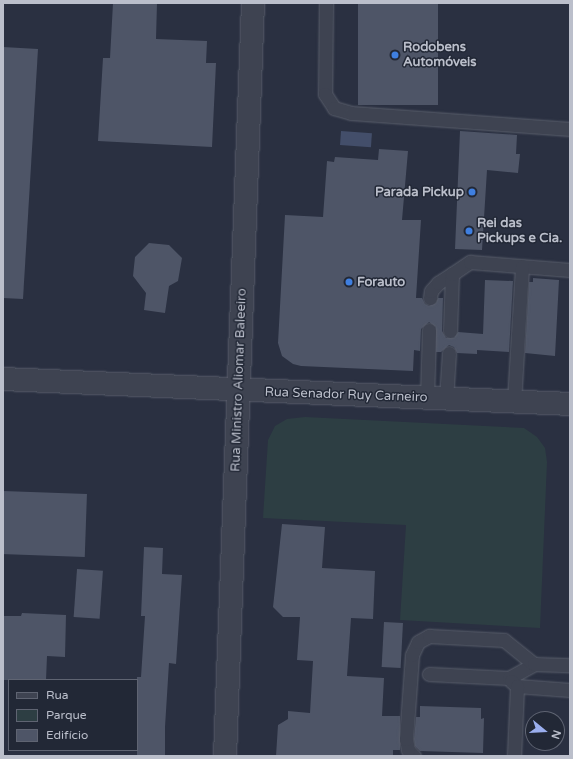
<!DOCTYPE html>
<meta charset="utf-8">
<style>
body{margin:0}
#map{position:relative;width:573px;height:759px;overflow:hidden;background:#2a3041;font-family:"Varela Round",sans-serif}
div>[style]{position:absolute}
.green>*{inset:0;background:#2d3e43}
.water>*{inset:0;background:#434e6a;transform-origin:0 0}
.building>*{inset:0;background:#4e5567;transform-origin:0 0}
.roads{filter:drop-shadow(0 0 1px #595e6b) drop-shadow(0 0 1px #595e6b)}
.service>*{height:13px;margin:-6.5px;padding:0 6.5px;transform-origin:6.5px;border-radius:6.5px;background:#3e4351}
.minor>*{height:22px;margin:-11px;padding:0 11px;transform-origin:11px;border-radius:11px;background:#3e4351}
.dots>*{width:11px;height:11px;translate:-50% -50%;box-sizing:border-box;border:2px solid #222836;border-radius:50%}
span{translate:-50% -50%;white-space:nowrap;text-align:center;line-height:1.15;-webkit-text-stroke:3px #222836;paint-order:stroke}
.poi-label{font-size:13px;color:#bbbfcb;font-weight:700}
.left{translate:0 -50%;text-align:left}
.right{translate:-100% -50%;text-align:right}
.street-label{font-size:13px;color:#bbbfcb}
.frame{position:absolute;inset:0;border:4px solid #bbbfcb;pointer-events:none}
.legend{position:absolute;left:8px;top:679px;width:130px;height:72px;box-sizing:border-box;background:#222836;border:1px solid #5f6472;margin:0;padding:5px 7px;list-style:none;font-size:12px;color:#bbbfcb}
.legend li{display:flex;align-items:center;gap:8px;height:20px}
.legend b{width:20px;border:1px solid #5f6472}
.north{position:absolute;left:525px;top:711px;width:40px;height:40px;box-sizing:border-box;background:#222836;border:1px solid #5f6472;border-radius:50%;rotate:108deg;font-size:11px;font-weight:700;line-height:16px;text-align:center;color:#bbbfcb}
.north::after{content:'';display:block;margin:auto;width:14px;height:18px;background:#9bafef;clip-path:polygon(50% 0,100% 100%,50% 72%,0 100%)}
</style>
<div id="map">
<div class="green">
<i style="clip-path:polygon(305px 417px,524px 428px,537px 437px,545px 448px,547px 462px,540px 628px,400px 620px,406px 525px,263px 518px,268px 440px,275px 426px,287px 419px)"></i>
</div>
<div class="water">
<i style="left:341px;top:131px;width:31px;height:14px;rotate:4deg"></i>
</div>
<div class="building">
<i style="clip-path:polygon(113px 3px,157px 3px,156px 39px,207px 41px,206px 63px,216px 63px,212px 147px,98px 141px,103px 58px,110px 58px)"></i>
<i style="left:358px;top:3px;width:80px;height:102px"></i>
<i style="clip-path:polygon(3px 47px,38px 49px,23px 299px,3px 298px)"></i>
<i style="clip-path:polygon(460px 131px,517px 135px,516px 154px,520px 154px,518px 173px,487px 170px,482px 250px,455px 249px)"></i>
<i style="clip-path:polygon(379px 149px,408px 151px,402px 220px,421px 220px,416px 298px,422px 298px,425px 304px,429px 306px,436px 303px,438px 298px,443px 298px,442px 331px,446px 338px,454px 338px,458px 332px,483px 334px,485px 280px,513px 281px,509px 352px,477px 350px,477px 354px,457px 353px,454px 347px,449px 345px,441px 352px,436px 352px,436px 327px,429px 322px,421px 329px,420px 351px,414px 350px,413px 371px,301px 366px,293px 364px,282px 356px,278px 343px,285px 215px,323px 217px,327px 161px,334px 162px,335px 157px,378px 160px)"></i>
<i style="clip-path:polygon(149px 243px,169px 245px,182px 258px,178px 281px,169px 286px,165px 313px,144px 310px,146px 293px,133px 276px,135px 257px)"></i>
<i style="clip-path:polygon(533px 278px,559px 280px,555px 356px,525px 353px,529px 282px,533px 282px)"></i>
<i style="left:3px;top:491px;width:84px;height:63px;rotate:2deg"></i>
<i style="clip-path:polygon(282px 524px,325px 527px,322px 568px,375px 571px,373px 619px,351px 618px,347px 676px,384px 678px,382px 716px,400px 716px,400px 750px,393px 750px,393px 756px,276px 756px,278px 725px,288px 719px,288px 711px,310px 713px,313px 661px,297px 660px,300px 617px,283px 617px,273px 607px)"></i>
<i style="clip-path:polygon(144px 547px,163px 548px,162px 574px,182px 575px,176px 664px,169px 663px,165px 727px,165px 756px,137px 756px,137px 677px,141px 677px,145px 616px,141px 616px)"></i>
<i style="left:77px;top:569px;width:26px;height:48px;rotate:4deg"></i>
<i style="clip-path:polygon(22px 613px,66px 615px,65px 657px,47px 656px,46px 680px,3px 680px,3px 616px,21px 616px)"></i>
<i style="left:384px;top:622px;width:19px;height:45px;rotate:3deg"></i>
<i style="clip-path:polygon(420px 706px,481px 708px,481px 719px,484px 718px,483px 753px,420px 751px,415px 746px,414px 739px,416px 717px,420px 717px)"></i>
</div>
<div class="roads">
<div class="service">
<i style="left:326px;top:3px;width:91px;rotate:90.6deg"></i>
<i style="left:325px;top:94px;width:17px;rotate:57deg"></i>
<i style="left:334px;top:108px;width:18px;rotate:16deg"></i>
<i style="left:351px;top:113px;width:220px;rotate:4.2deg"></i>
<i style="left:430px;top:298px;width:7px;rotate:-82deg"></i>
<i style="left:431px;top:291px;width:11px;rotate:-49deg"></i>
<i style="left:438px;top:283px;width:17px;rotate:-33deg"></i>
<i style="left:450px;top:331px;width:57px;rotate:-88deg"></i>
<i style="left:452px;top:274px;width:22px;rotate:-34deg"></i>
<i style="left:470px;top:262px;width:100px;rotate:4.6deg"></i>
<i style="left:427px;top:398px;width:68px;rotate:-88.3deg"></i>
<i style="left:446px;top:399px;width:46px;rotate:-86.3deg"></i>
<i style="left:514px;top:402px;width:136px;rotate:-86.6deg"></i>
<i style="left:429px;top:674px;width:80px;rotate:2.9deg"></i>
<i style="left:509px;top:678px;width:29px;rotate:-29deg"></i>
<i style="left:511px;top:681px;width:8px;rotate:40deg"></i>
<i style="left:517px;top:686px;width:53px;rotate:4.3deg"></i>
<i style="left:414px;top:756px;width:8px;rotate:-135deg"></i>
<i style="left:408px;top:750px;width:11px;rotate:-100deg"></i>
<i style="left:406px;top:739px;width:84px;rotate:-85.9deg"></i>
<i style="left:412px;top:655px;width:14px;rotate:-65deg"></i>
<i style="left:418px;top:642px;width:13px;rotate:-29deg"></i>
<i style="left:429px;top:636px;width:75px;rotate:3.1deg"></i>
<i style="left:504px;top:640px;width:38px;rotate:39deg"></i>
<i style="left:534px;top:664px;width:36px;rotate:2deg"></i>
<i style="left:514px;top:756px;width:70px;rotate:-87.5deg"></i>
</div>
<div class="minor">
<i style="left:3px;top:379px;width:568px;rotate:2.52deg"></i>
<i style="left:225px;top:756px;width:754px;rotate:-87.87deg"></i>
</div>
</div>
<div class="dots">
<i style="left:395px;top:55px;background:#3f7fe0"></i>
<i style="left:472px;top:192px;background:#3f7fe0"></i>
<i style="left:469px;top:231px;background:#3f7fe0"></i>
<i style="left:349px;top:282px;background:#3f7fe0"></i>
</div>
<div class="poi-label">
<span class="left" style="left:403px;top:55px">Rodobens<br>Automóveis</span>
<span class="right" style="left:464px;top:192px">Parada Pickup</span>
<span class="left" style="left:477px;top:231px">Rei das<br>Pickups e Cia.</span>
<span class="left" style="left:357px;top:282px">Forauto</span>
</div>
<div class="street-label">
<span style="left:239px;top:380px;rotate:-88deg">Rua Ministro Aliomar Baleeiro</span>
<span style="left:346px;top:395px;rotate:2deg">Rua Senador Ruy Carneiro</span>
</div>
<div class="frame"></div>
<ul class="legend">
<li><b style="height:5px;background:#3e4351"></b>Rua</li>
<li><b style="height:11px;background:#2d3e43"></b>Parque</li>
<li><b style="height:11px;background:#4e5567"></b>Edifício</li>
</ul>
<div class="north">N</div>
</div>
